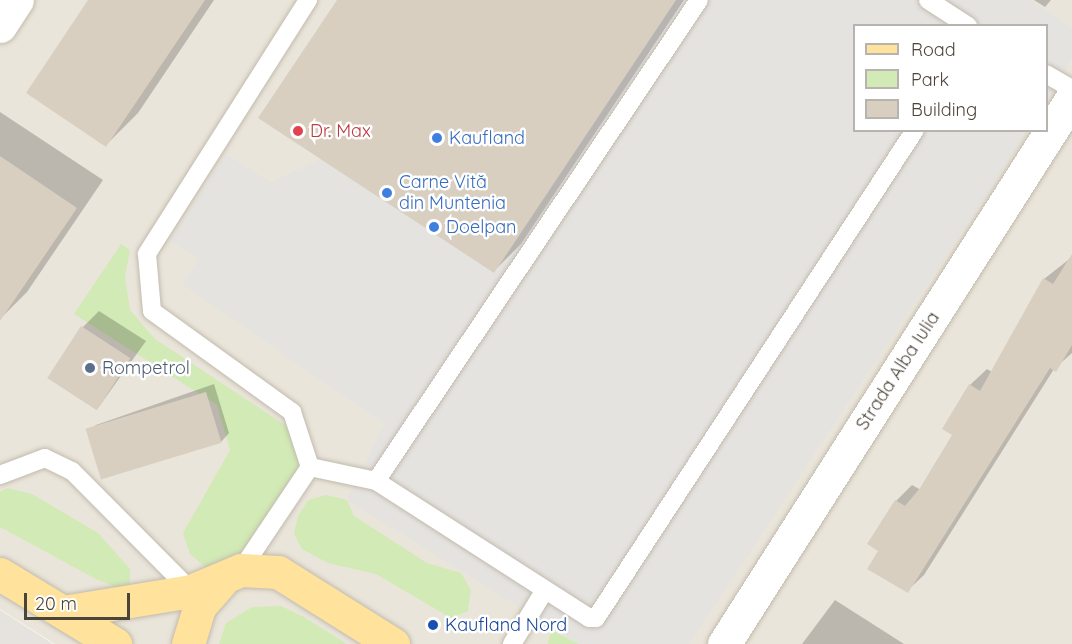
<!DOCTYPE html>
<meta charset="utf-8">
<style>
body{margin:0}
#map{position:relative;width:1072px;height:644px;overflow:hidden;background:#f6f3ec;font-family:Quicksand,sans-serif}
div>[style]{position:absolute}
.residential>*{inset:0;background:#eae5da}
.industrial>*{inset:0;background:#e6e2dd}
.green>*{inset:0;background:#d2eab5}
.parking>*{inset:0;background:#e5e3e0}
.shadow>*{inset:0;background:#0003}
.building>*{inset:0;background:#d8cfc1;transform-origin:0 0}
.roads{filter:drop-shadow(0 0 2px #c2bbae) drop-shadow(0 0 2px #c2bbae)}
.service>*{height:18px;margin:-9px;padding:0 9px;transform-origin:9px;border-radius:9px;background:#fff}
.minor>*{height:33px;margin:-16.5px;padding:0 16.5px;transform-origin:16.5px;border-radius:16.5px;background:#fff}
.primary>*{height:33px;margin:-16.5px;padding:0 16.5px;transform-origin:16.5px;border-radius:16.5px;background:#ffe39c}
.dots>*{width:16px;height:16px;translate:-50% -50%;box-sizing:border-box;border:3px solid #fff;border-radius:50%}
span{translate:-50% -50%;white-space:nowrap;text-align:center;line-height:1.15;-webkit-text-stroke:5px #fff;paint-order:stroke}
.health-label{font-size:18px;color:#be3a42}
.left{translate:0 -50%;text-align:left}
.shop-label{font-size:18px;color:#366cbe}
.service-label{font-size:18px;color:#4e5e75}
.street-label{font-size:18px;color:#4b4439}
.transit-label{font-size:18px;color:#164399}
.legend{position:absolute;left:853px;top:24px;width:195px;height:108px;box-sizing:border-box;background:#fff;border:2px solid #b7b4b0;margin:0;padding:8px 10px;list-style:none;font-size:18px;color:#4b4439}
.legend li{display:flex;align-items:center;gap:12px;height:30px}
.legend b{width:30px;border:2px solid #b7b4b0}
.scale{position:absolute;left:24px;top:593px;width:106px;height:27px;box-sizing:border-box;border:3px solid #4b4439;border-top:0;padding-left:8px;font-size:18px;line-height:21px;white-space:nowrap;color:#4b4439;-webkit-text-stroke:4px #fff;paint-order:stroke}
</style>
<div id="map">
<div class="residential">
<i style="clip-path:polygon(evenodd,0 0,1072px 0,1072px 644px,55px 644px,0 609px,0 0,854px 26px,1046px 26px,1046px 130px,854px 130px,854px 26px)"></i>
</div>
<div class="industrial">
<i style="clip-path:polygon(0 610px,53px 644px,0 644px)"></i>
</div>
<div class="green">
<i style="clip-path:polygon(121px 244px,130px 250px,125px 277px,130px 310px,155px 339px,291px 429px,299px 457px,298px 475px,242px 557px,212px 573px,190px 554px,183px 533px,230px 450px,217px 405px,74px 314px)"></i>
<i style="clip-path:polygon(8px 488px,32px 494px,98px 533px,130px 569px,130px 585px,121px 589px,96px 579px,0 527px,0 492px)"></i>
<i style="clip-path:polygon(326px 495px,347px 500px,354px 516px,427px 563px,461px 573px,471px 590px,468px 611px,451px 618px,376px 574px,328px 563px,302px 549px,294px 534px,298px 516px,308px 500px)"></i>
<i style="clip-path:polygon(281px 606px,302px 616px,347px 644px,219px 644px,226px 623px,252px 607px)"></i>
<i style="clip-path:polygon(551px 630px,579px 644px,548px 644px)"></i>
</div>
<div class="parking">
<i style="clip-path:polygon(676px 0,1031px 0,1072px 27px,1072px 58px,1047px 100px,1046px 26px,854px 26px,854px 130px,1028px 131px,689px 644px,579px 644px,347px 500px,384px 424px,182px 284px,198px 259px,170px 241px,226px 154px,270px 182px,321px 159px,495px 273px)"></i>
</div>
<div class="shadow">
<i style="clip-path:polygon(90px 0,214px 0,138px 113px,106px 145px)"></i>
<i style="clip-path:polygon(339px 0,684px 0,521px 244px,494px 271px)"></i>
<i style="clip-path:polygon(1034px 0,1051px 0,1045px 7px)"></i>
<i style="clip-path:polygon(0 112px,103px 180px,27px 292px,0 319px)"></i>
<i style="clip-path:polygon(1072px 257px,1072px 353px,1054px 369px,924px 575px,907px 591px,880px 550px,896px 501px,912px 485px,921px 490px,954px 435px,970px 385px,987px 369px,992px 372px,1044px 279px)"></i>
<i style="clip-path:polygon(99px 311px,146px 341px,98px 408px,83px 327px)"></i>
<i style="clip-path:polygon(214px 384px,229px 433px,221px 442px,87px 433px,96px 425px)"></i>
<i style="clip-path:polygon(835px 600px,904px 644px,802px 644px)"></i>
</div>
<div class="building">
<i style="clip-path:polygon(88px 0,205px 0,106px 147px,26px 93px)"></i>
<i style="clip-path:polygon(337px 0,676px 0,494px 273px,258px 118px)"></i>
<i style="clip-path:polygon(0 156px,77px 208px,0 321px)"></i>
<i style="clip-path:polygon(1072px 254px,1072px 345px,1056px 372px,1050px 368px,908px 593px,867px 569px,878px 551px,867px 544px,895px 500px,905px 506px,920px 488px,952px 435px,942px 429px,969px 384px,980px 391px,1043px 278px,1053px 284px)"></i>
<i style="left:81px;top:326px;width:59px;height:62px;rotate:33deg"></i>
<i style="left:206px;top:392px;width:53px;height:126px;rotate:73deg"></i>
</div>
<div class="roads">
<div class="service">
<i style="left:308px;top:0;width:301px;rotate:122.4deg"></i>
<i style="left:147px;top:254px;width:57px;rotate:85deg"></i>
<i style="left:152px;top:311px;width:173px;rotate:35.8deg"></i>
<i style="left:292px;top:412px;width:58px;rotate:71.9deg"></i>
<i style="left:310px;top:467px;width:67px;rotate:12deg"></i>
<i style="left:376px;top:481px;width:253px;rotate:32.7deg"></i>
<i style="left:589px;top:618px;width:7px"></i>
<i style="left:596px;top:618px;width:583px;rotate:-56.83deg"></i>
<i style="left:928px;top:0;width:48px;rotate:33deg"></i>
<i style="left:1046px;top:74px;width:30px;rotate:30deg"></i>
<i style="left:0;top:475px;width:48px;rotate:-20.7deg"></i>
<i style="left:45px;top:458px;width:30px;rotate:26deg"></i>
<i style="left:72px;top:471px;width:169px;rotate:45.2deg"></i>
<i style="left:376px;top:481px;width:579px;rotate:-56.12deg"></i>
<i style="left:241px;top:570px;width:124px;rotate:-56.2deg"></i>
<i style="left:512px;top:644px;width:60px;rotate:-58.7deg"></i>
</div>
<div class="minor">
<i style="left:0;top:26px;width:31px;rotate:-57deg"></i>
<i style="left:724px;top:644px;width:647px;rotate:-57.49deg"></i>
</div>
<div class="primary">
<i style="left:0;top:574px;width:135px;rotate:31.3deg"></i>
<i style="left:63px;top:612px;width:130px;rotate:-9.3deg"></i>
<i style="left:191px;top:591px;width:54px;rotate:-22.8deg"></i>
<i style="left:241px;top:570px;width:37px;rotate:3deg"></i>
<i style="left:278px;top:572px;width:136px;rotate:32.1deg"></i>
<i style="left:188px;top:644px;width:39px;rotate:-73deg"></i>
<i style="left:199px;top:607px;width:35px;rotate:-49deg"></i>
</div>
</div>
<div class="dots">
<i style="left:298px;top:131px;background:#e0444e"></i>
<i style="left:437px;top:138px;background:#3f7fe0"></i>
<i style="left:387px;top:193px;background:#3f7fe0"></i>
<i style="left:434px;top:227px;background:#3f7fe0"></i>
<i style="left:90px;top:368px;background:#5c6f8a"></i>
<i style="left:433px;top:625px;background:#1a4fb4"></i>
</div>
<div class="health-label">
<span class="left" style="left:310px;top:131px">Dr. Max</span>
</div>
<div class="shop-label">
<span class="left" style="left:449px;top:138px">Kaufland</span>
<span class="left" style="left:399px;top:193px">Carne Vită<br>din Muntenia</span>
<span class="left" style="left:446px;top:227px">Doelpan</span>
</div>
<div class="service-label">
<span class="left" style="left:102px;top:368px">Rompetrol</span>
</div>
<div class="street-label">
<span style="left:898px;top:371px;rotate:-57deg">Strada Alba Iulia</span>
</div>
<div class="transit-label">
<span class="left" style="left:445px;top:625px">Kaufland Nord</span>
</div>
<ul class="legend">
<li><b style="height:8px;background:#ffe39c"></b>Road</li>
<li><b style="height:16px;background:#d2eab5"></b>Park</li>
<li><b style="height:16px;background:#d8cfc1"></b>Building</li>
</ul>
<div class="scale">20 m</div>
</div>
